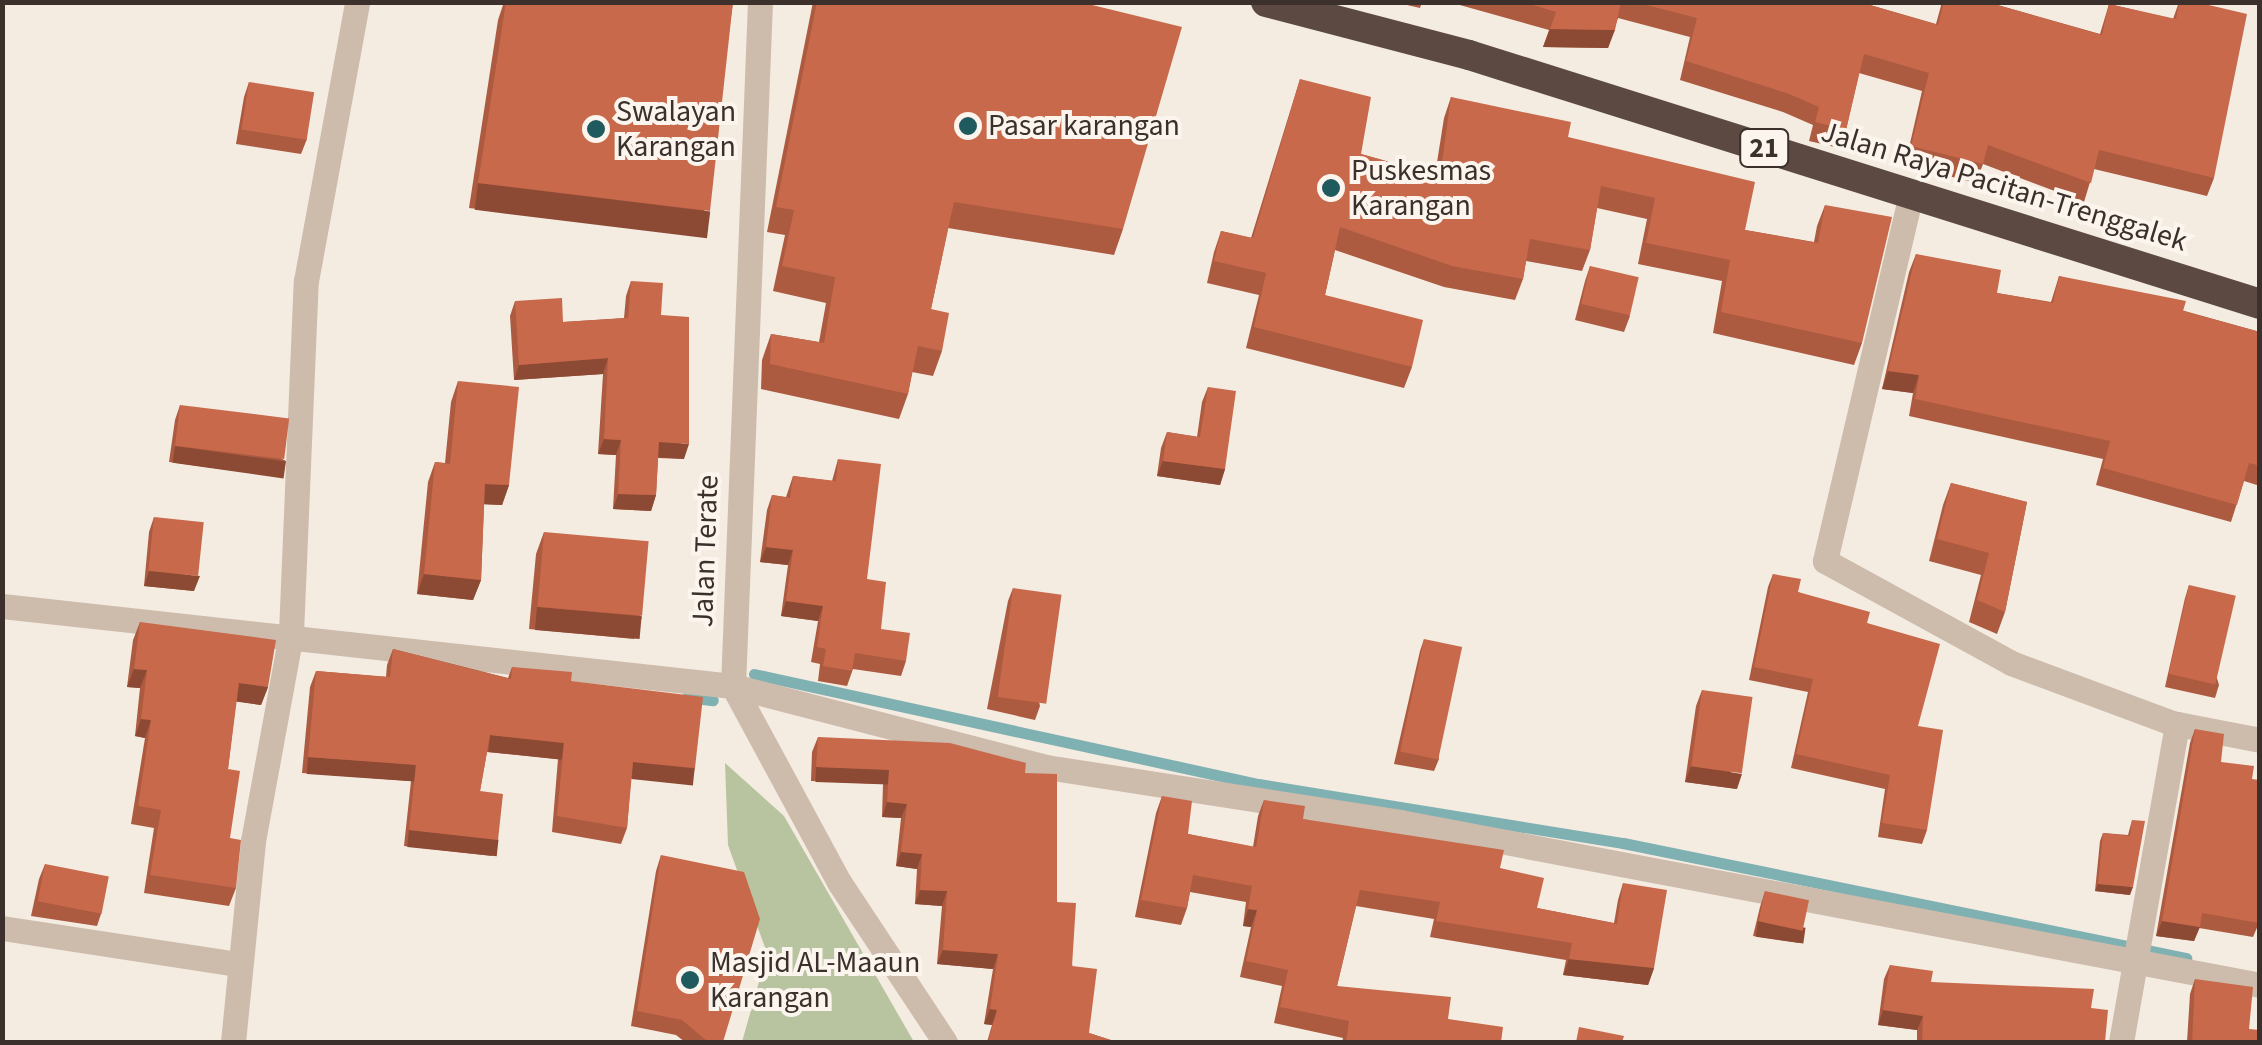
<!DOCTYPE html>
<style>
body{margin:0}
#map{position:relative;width:2262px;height:1045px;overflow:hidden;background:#f4ebe1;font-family:"Source Sans 3",sans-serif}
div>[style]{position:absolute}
.green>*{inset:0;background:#b8c4a0}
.stream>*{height:11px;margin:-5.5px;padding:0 5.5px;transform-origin:5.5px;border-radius:5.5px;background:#7fb0b2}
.street>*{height:25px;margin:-12.5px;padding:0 12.5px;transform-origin:12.5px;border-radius:12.5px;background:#cdbbac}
.highway>*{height:30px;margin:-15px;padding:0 15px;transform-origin:15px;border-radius:15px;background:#5c4a42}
.wall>*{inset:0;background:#ac5a40}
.shaded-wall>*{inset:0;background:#8c4a34;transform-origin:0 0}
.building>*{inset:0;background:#c8694b;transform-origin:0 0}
.dots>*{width:28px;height:28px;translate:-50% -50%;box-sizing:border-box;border:5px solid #fbf5ee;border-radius:50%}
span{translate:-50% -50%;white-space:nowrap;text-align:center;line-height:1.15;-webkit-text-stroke:8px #fbf5ee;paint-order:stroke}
.shield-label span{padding:2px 8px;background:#fbf5ee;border:2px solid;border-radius:8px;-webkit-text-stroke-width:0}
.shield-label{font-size:28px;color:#3b302b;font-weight:700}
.poi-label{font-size:30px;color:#3b302b}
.left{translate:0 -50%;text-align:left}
.street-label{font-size:30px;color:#3b302b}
.frame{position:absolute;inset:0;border:5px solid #3b302b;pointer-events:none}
</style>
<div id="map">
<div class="green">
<i style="clip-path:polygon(725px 763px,784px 816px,914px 1042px,742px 1042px,767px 953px,728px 845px)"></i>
</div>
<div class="stream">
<i style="left:754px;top:674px;width:516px;rotate:12.31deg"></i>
<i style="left:1258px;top:784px;width:370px;rotate:9.2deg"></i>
<i style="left:1623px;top:843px;width:575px;rotate:11.54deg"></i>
<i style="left:687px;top:697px;width:26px;rotate:7deg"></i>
</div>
<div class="street">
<i style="left:760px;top:2px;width:685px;rotate:92.26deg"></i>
<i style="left:733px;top:686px;width:223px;rotate:61.6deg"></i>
<i style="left:839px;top:882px;width:192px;rotate:56.5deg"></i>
<i style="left:1911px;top:194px;width:377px;rotate:103.2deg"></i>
<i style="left:1825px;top:561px;width:212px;rotate:28.7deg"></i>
<i style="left:2011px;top:663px;width:172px;rotate:20.4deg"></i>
<i style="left:2172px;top:723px;width:90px;rotate:10.9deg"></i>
<i style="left:2px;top:606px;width:735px;rotate:6.25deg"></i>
<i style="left:733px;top:686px;width:323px;rotate:14.5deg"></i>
<i style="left:1046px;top:767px;width:358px;rotate:8.8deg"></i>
<i style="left:1400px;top:822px;width:875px;rotate:10.73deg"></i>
<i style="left:2px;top:928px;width:239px;rotate:8.7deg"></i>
<i style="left:233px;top:1042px;width:202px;rotate:-84.3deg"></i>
<i style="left:253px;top:841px;width:211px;rotate:-79.6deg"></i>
<i style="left:291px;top:633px;width:352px;rotate:-87.6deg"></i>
<i style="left:306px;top:281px;width:284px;rotate:-79.6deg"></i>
<i style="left:2121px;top:1042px;width:323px;rotate:-80deg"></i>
</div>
<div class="highway">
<i style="left:1266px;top:2px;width:210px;rotate:14.6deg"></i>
<i style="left:1469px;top:55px;width:829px;rotate:17.47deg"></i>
</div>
<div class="wall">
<i style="clip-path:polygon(504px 2px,733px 2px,701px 236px,469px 208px,498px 20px)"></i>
<i style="clip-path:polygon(813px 2px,1080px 2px,1123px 229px,1114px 255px,948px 228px,931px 309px,942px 351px,933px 376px,912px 372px,908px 394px,899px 419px,761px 389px,762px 360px,771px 334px,819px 342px,826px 303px,773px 291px,785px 235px,767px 232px)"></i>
<i style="clip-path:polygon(1394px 2px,1422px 2px,1420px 8px)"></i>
<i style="clip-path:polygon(1449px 2px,1871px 2px,1870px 5px,1936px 24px,1942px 2px,1987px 2px,2100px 34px,2109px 4px,2173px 19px,2179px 2px,2214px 178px,2207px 196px,2094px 169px,2084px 202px,1983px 164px,1976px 183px,1905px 165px,1922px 91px,1859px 73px,1846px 130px,1839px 148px,1809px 141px,1813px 125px,1783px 112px,1680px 80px,1690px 37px,1618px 18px,1608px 48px,1543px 47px,1549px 30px)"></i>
<i style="clip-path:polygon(1300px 79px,1361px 154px,1435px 175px,1444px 118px,1451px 97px,1568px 137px,1745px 230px,1814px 242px,1817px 226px,1825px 205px,1862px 343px,1854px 365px,1713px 333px,1722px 281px,1638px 264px,1647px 219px,1597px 208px,1590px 250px,1582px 271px,1526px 261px,1523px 279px,1515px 300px,1444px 287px,1335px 250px,1325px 295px,1412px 367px,1404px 388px,1246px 348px,1259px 295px,1207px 283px,1214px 252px,1221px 231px,1251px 238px)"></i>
<i style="clip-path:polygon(249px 82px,307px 139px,301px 154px,236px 144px,244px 97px)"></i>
<i style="clip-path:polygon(1916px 254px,1997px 293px,2051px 302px,2059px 276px,2260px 332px,2260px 486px,2244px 481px,2231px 522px,2096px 485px,2103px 459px,1909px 416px,1913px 393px,1882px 389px,1909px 272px)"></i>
<i style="clip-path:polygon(1590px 266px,1630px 316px,1624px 332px,1575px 320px,1585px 281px)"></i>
<i style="clip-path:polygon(631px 281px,661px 315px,684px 459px,658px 458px,656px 495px,651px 511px,613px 509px,616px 455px,598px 454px,603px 374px,514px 380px,510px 316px,515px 301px,563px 322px,624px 318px,626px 296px)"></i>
<i style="clip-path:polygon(458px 381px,509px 485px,502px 505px,484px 504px,481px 580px,473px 600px,417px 594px,428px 482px,435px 462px,445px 463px,451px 402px)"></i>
<i style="clip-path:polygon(1208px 387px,1225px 469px,1220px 485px,1157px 476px,1161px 448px,1167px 432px,1197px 437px,1202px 402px)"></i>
<i style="clip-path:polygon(180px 405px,286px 461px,280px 477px,169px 462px,175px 420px)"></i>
<i style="clip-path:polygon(838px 459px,867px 579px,881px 629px,906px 661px,901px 676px,853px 669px,847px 686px,818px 681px,820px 664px,811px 662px,818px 621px,781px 616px,788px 565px,760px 562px,767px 510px,772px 495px,786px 497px,793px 476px,832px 481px)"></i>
<i style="clip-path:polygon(1951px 483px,2027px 502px,2005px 612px,1997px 634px,1969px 622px,1981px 575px,1929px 561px,1943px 505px)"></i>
<i style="clip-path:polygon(154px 517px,194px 591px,144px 586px,149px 532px)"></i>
<i style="clip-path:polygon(544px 532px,642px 617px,634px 639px,529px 629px,536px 554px)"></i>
<i style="clip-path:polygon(1773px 574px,1798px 592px,1867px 623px,1918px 726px,1927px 830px,1922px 844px,1878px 837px,1885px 789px,1791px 768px,1808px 692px,1749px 680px,1768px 587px)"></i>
<i style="clip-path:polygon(2189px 585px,2219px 685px,2215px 698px,2165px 687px,2185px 598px)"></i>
<i style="clip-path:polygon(1013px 588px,1040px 706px,1035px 720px,987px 709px,1008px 601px)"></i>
<i style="clip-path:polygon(140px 622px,268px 687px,261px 705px,236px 701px,228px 769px,230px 838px,236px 888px,229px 906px,144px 893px,154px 828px,131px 824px,145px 738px,135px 736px,140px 688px,127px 687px,133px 640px)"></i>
<i style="clip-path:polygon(1424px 639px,1439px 759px,1434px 771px,1394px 764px,1420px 651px)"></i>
<i style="clip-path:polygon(393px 649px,508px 678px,512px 667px,571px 681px,695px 768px,689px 784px,631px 778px,627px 828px,621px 844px,552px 832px,558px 759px,487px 752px,480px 791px,492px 856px,404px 846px,411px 781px,302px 773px,310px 687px,316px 671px,386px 677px,387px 665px)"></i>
<i style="clip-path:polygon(1702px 690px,1737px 789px,1685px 782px,1696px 706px)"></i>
<i style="clip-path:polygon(2195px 729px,2221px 762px,2252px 779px,2259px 923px,2253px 937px,2199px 928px,2194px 941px,2156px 936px,2190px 743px)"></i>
<i style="clip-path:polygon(818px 737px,1025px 773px,1089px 1033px,1117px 1042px,987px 1042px,992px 1025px,984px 1024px,993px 969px,937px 964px,942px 906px,915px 904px,917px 869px,896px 866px,901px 818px,882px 817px,883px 784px,811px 781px,812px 752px)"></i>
<i style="clip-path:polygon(1162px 796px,1188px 834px,1253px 847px,1258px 816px,1264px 800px,1303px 819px,1500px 868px,1537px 908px,1614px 923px,1618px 900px,1623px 883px,1654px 968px,1648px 985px,1563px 975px,1566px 960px,1430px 937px,1434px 919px,1356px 906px,1337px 986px,1448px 1019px,1501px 1042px,1342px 1042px,1343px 1038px,1274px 1023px,1282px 986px,1240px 977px,1251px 927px,1243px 926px,1246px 902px,1190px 892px,1187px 908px,1181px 925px,1135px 917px,1156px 813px)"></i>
<i style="clip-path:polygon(2132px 820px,2130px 895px,2095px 891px,2100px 841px,2103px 833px,2128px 835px)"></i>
<i style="clip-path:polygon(661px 855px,723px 1042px,685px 1042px,676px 1035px,631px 1026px,656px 871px)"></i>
<i style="clip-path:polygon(45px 864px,102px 911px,97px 926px,31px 916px,39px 879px)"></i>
<i style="clip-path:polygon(1765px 891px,1800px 943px,1753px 936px,1760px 907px)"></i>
<i style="clip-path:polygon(1890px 965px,1931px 982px,2091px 1008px,2105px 1042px,1917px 1042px,1917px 1030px,1878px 1025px,1884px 979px)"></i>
<i style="clip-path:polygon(2195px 979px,2249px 1029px,2260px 1042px,2187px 1042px,2190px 994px)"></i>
</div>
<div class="shaded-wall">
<i style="clip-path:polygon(1550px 29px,1615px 30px,1608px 48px,1543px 47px)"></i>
<i style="left:478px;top:183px;width:234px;height:27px;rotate:7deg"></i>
<i style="clip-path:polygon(608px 358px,603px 374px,514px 380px,519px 365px)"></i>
<i style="clip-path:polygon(1888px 371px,1919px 375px,1913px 393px,1882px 389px)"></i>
<i style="clip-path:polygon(604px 439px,621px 440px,616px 455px,598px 454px)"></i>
<i style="clip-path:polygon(659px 442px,689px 444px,684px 459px,654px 457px)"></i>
<i style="left:175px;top:446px;width:112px;height:17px;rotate:8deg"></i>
<i style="clip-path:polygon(1163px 461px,1225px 469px,1220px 485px,1157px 476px)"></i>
<i style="clip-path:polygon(485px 484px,509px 485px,502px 505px,477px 504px)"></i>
<i style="clip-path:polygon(618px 494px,656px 495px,651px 511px,613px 509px)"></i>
<i style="clip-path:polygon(766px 547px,793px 550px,788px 565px,760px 562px)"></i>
<i style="clip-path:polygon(149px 571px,200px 576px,194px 591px,144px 586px)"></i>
<i style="clip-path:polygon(424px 574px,481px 580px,473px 600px,417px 594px)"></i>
<i style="clip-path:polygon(786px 601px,823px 606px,818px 621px,781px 616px)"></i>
<i style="left:537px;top:607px;width:105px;height:23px;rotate:5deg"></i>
<i style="clip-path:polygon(134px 669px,147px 670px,140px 688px,127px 687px)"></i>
<i style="clip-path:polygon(239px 683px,268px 687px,261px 705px,232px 701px)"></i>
<i style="clip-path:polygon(141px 719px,151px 720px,145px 738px,135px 736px)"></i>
<i style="left:490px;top:735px;width:74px;height:17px;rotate:6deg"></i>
<i style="left:308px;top:757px;width:108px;height:17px;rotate:4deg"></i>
<i style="left:633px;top:762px;width:62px;height:17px;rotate:6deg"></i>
<i style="clip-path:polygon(1691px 766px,1742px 774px,1737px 789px,1685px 782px)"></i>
<i style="left:816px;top:767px;width:73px;height:15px;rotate:2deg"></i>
<i style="clip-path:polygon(887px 802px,907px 804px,901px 818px,882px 817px)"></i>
<i style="left:409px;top:830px;width:90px;height:17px;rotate:6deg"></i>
<i style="clip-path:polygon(901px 852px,922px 854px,917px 869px,896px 866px)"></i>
<i style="clip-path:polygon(2098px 884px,2133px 887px,2130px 895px,2095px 891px)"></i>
<i style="clip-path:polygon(920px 890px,947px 891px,942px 906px,915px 904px)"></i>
<i style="clip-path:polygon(1248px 909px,1257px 910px,1251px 927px,1243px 926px)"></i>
<i style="left:1758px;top:921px;width:48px;height:16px;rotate:8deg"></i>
<i style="clip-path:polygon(2162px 921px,2200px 927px,2194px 941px,2156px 936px)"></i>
<i style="clip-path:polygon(943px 950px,998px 954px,993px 969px,937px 964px)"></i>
<i style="clip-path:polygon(1569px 959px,1654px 968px,1648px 985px,1563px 975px)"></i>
<i style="clip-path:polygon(990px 1009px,997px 1010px,992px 1025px,984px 1024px)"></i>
<i style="clip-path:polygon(1883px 1010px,1923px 1016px,1917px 1030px,1878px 1025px)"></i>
</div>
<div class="building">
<i style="clip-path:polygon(506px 2px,733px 2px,710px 211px,478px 183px)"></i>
<i style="clip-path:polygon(817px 2px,1080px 2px,1182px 27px,1123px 229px,954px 202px,931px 309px,949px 313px,942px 351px,918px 346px,908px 394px,770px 364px,771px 334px,824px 343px,835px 277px,782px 266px,794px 210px,776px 207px)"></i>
<i style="clip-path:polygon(1523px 2px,1621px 2px,1615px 30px,1550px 29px,1556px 12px)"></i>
<i style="clip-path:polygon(1635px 2px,1871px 2px,1870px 5px,1938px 25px,1944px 2px,1987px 2px,2102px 35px,2109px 4px,2176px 19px,2179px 2px,2196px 2px,2247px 14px,2214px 178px,2099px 150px,2091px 183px,1988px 145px,1983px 164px,1911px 146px,1929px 73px,1864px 54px,1846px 130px,1815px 122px,1819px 107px,1789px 94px,1686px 61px,1697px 18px)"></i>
<i style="clip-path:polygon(1300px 79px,1371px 97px,1361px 154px,1440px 176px,1451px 97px,1571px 122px,1568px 137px,1755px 182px,1745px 230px,1818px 243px,1825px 205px,1892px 217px,1862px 343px,1721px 312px,1730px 260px,1646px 243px,1655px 198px,1601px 186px,1590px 250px,1530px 239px,1523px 279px,1452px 266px,1340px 227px,1325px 295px,1423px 320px,1412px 367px,1254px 327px,1266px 273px,1214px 261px,1221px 231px,1253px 238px)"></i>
<i style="left:249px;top:82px;width:66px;height:48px;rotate:9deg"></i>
<i style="clip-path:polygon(1916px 254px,2001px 270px,1997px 293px,2053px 303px,2059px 276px,2186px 301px,2183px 311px,2260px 332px,2260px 466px,2249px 463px,2237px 505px,2103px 468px,2110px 441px,1915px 399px,1919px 375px,1888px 371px)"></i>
<i style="left:1590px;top:266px;width:50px;height:39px;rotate:13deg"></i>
<i style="clip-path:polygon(631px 281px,663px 283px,661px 315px,689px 317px,689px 444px,659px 442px,656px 495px,618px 494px,621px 440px,604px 439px,608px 358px,519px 365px,515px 301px,562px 298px,563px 322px,628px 318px)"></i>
<i style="clip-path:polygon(458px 381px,519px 387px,509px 485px,485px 484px,481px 580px,424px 574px,435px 462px,450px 464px)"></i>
<i style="clip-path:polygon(1208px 387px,1236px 391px,1225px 469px,1163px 461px,1167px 432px,1200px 437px)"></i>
<i style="left:180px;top:405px;width:110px;height:41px;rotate:7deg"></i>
<i style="clip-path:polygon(838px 459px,881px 464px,867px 579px,886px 582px,881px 629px,910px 633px,906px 661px,855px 653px,852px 671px,823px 666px,826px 649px,817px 647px,823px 606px,786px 601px,793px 550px,766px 547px,772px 495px,790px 498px,793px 476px,836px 481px)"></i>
<i style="clip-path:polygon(1951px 483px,2027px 502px,2005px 612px,1977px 600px,1989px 553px,1937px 539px)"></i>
<i style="left:154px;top:517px;width:50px;height:54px;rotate:6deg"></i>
<i style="left:544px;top:532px;width:105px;height:75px;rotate:5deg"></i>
<i style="clip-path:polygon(1773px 574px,1801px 579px,1798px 592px,1870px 612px,1867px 623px,1940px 644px,1918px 726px,1943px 730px,1927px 830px,1882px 823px,1890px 775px,1796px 754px,1813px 679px,1754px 667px)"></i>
<i style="left:2189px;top:585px;width:48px;height:91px;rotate:13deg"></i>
<i style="left:1013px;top:588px;width:49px;height:110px;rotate:8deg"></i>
<i style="clip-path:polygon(140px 622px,276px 640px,268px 687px,239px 683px,228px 769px,240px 771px,230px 838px,241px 840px,236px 888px,150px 875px,161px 810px,138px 806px,151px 720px,141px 719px,147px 670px,134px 669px)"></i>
<i style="left:1424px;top:639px;width:39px;height:115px;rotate:12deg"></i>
<i style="clip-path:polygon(393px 649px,511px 679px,512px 667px,572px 672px,571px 681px,703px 697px,695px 768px,633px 762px,627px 828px,557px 816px,564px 743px,490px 735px,480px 791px,503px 794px,498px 840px,409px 830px,416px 765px,308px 757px,316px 671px,390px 677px)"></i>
<i style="left:1702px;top:690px;width:51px;height:77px;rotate:8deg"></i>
<i style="clip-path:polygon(2195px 729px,2224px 734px,2221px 762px,2254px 766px,2252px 779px,2260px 780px,2259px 923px,2202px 913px,2200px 927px,2162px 921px)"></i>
<i style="clip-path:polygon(818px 737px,950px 743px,1026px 763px,1025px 773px,1057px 774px,1057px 902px,1076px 903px,1072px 966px,1097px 969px,1089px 1033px,1117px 1042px,988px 1042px,997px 1010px,990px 1009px,998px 954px,943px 950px,947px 891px,920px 890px,922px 854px,901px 852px,907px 804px,887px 802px,889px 770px,816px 767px)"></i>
<i style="clip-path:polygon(1162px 796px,1192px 801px,1188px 834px,1256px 847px,1264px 800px,1305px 806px,1303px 819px,1504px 850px,1500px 868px,1544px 878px,1537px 908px,1617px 924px,1623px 883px,1667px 890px,1654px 968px,1569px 959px,1572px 943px,1436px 921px,1440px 902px,1360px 890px,1337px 986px,1451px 997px,1448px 1019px,1503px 1027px,1501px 1042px,1346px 1042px,1349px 1021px,1280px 1007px,1288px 970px,1246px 961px,1257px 910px,1248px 909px,1252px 886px,1193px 875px,1187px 908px,1141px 900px)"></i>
<i style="clip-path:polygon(2132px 820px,2145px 821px,2133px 887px,2098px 884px,2103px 833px,2130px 836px)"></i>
<i style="clip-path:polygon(661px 855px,744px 872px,760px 919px,723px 1042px,708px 1042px,682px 1020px,637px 1011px)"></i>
<i style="left:45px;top:864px;width:65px;height:38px;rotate:11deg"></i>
<i style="left:1765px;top:891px;width:45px;height:31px;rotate:12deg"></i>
<i style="clip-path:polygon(1890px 965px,1933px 971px,1931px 982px,2094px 989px,2091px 1008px,2108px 1010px,2105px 1042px,1922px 1042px,1923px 1016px,1883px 1010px)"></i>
<i style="clip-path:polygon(2195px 979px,2253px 987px,2249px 1029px,2260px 1030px,2260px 1042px,2192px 1042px)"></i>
<i style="clip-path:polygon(1579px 1027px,1624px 1036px,1622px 1042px,1576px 1042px)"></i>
</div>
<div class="dots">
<i style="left:968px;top:126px;background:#1f5a5e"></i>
<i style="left:596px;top:129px;background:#1f5a5e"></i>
<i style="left:1331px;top:188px;background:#1f5a5e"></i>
<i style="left:690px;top:980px;background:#1f5a5e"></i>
</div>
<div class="shield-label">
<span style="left:1764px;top:148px">21</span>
</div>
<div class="poi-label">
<span class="left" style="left:616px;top:129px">Swalayan<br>Karangan</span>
<span class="left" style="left:988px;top:126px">Pasar karangan</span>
<span class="left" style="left:1351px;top:188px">Puskesmas<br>Karangan</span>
<span class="left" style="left:710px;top:980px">Masjid AL-Maaun<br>Karangan</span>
</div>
<div class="street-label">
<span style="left:2004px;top:187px;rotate:17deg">Jalan Raya Pacitan-Trenggalek</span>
<span style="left:706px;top:551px;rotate:-88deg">Jalan Terate</span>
</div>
<div class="frame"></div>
</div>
